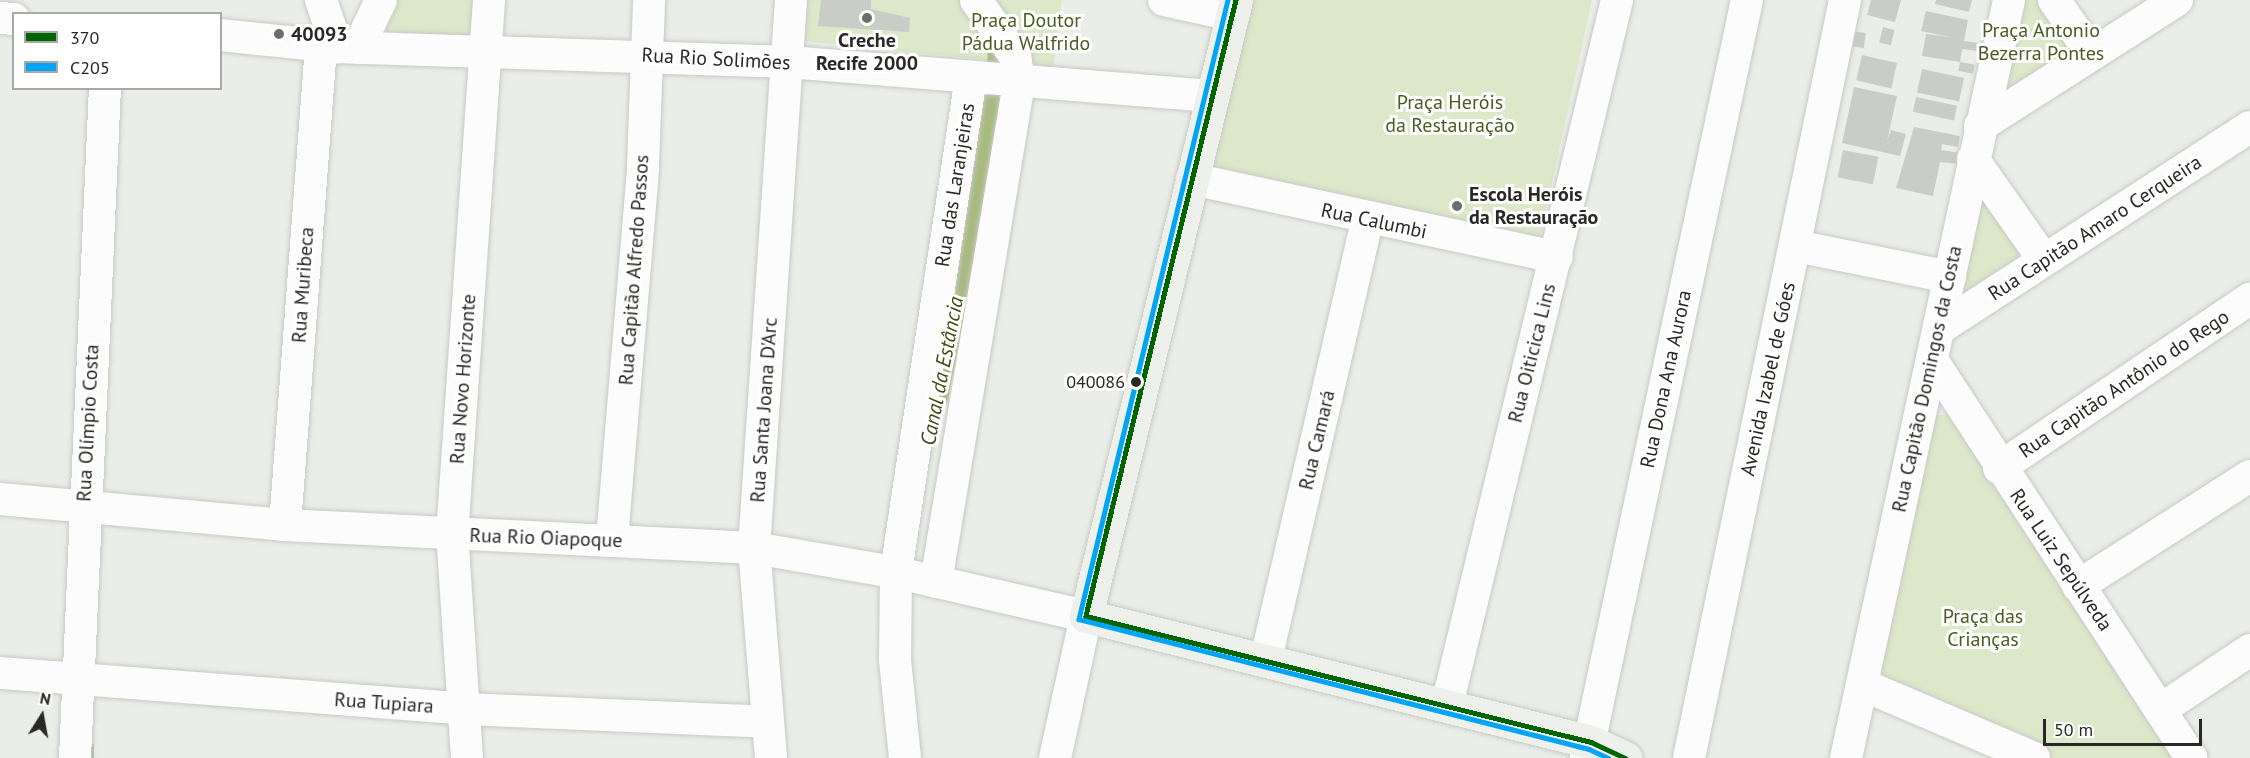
<!DOCTYPE html>
<meta charset="utf-8">
<style>
body{margin:0}
#map{position:relative;width:2250px;height:758px;overflow:hidden;background:#ebeee8;font-family:"PT Sans",sans-serif}
div>[style]{position:absolute}
.green>*{inset:0;background:#dde7ca}
.stream>*{height:6px;margin:-3px;padding:0 3px;transform-origin:3px;border-radius:3px;background:#a8ba7f}
.canal>*{height:22px;margin:-11px;padding:0 11px;transform-origin:11px;border-radius:11px;background:#a8ba7f}
.building>*{inset:0;background:#caccc8;transform-origin:0 0}
.roads{filter:drop-shadow(0 0 2px #c7cac5) drop-shadow(0 0 2px #c7cac5)}
.minor>*{height:32px;margin:-16px;padding:0 16px;transform-origin:16px;border-radius:16px;background:#fcfcfc}
.major>*{height:33px;margin:-16.5px;padding:0 16.5px;transform-origin:16.5px;border-radius:16.5px;background:#eef0eb}
.bus-1>*{height:4.5px;margin:-2.25px;padding:0 2.25px;transform-origin:2.25px;border-radius:2.25px;background:#006400}
.bus-2>*{height:4.5px;margin:-2.25px;padding:0 2.25px;transform-origin:2.25px;border-radius:2.25px;background:#02a4f4}
.dots>*{width:16px;height:16px;translate:-50% -50%;box-sizing:border-box;border:3px solid #fff;border-radius:50%}
span{translate:-50% -50%;white-space:nowrap;text-align:center;line-height:1.15;-webkit-text-stroke:6px #fff;paint-order:stroke}
.bus-label{font-size:18px;color:#282925}
.right{translate:-100% -50%;text-align:right}
.park-label{font-size:20px;color:#4b5b22}
.poi-label{font-size:20px;color:#282925;font-weight:700}
.left{translate:0 -50%;text-align:left}
.street-label{font-size:20px;color:#282925}
.water-label{font-size:21px;color:#3d4c10;font-style:italic}
.legend{position:absolute;left:12px;top:12px;width:210px;height:78px;box-sizing:border-box;background:#fff;border:2px solid #a9a9a8;margin:0;padding:8px 10px;list-style:none;font-size:18px;color:#282925}
.legend li{display:flex;align-items:center;gap:12px;height:30px}
.legend b{width:30px;border:2px solid #a9a9a8}
.north{position:absolute;left:12px;top:686px;width:60px;height:60px;-webkit-text-stroke:4px #fff;paint-order:stroke;rotate:11deg;font-size:16px;font-weight:700;line-height:24px;text-align:center;color:#282925}
.north::after{content:'';display:block;margin:auto;width:21px;height:27px;background:#282925;clip-path:polygon(50% 0,100% 100%,50% 72%,0 100%)}
.scale{position:absolute;left:2043px;top:719px;width:159px;height:27px;box-sizing:border-box;border:3px solid #282925;border-top:0;padding-left:8px;font-size:18px;line-height:21px;white-space:nowrap;color:#282925;-webkit-text-stroke:4px #fff;paint-order:stroke}
</style>
<div id="map">
<div class="green">
<i style="clip-path:polygon(396px 0,477px 0,471px 37px,379px 35px)"></i>
<i style="clip-path:polygon(801px 0,1062px 0,1053px 67px,804px 41px)"></i>
<i style="clip-path:polygon(1241px 0,1592px 0,1539px 242px,1205px 173px)"></i>
<i style="clip-path:polygon(2017px 0,2051px 0,2086px 51px,2010px 100px,1999px 93px)"></i>
<i style="clip-path:polygon(1978px 189px,2028px 257px,1960px 302px)"></i>
<i style="clip-path:polygon(1932px 415px,1952px 415px,2175px 758px,2049px 758px,1884px 678px,1880px 664px)"></i>
</div>
<div class="stream">
<i style="left:91px;top:758px;width:12px;rotate:-90deg"></i>
</div>
<div class="canal">
<i style="left:937px;top:399px;width:308px;rotate:-79.1deg"></i>
<i style="left:995px;top:97px;width:56px;rotate:-84.9deg"></i>
<i style="left:1000px;top:41px;width:12px;rotate:-132deg"></i>
</div>
<div class="building">
<i style="clip-path:polygon(821px 0,871px 0,871px 9px,910px 18px,909px 32px,818px 26px)"></i>
<i style="clip-path:polygon(1871px 0,1901px 0,1895px 22px,1867px 15px)"></i>
<i style="clip-path:polygon(1936px 0,1972px 0,1969px 12px,1935px 4px)"></i>
<i style="clip-path:polygon(1926px 11px,1968px 20px,1964px 41px,1979px 43px,1978px 51px,1962px 49px,1960px 62px,1922px 56px,1926px 34px,1950px 37px,1921px 31px)"></i>
<i style="left:1883px;top:27px;width:12px;height:16px;rotate:14deg"></i>
<i style="left:1851px;top:31px;width:15px;height:15px;rotate:8deg"></i>
<i style="left:1862px;top:55px;width:36px;height:26px;rotate:13deg"></i>
<i style="left:1960px;top:62px;width:15px;height:9px;rotate:11deg"></i>
<i style="left:1922px;top:69px;width:43px;height:24px;rotate:12deg"></i>
<i style="clip-path:polygon(1854px 87px,1897px 96px,1887px 141px,1891px 130px,1906px 134px,1900px 156px,1842px 143px)"></i>
<i style="left:1916px;top:97px;width:42px;height:15px;rotate:12deg"></i>
<i style="clip-path:polygon(1914px 127px,1960px 136px,1958px 147px,1942px 144px,1941px 150px,1960px 153px,1958px 164px,1940px 162px,1933px 196px,1896px 188px)"></i>
<i style="left:1843px;top:150px;width:36px;height:28px;rotate:11deg"></i>
</div>
<div class="roads">
<div class="minor">
<i style="left:321px;top:0;width:50px;rotate:71.2deg"></i>
<i style="left:1164px;top:0;width:70px;rotate:12.4deg"></i>
<i style="left:2054px;top:0;width:66px;rotate:54.9deg"></i>
<i style="left:0;top:18px;width:14px;rotate:4deg"></i>
<i style="left:220px;top:35px;width:118px;rotate:5.9deg"></i>
<i style="left:337px;top:47px;width:452px;rotate:1.9deg"></i>
<i style="left:789px;top:62px;width:423px;rotate:4.6deg"></i>
<i style="left:358px;top:48px;width:53px;rotate:-64.4deg"></i>
<i style="left:1980px;top:126px;width:234px;rotate:-32.6deg"></i>
<i style="left:1973px;top:159px;width:123px;rotate:54.9deg"></i>
<i style="left:1192px;top:179px;width:373px;rotate:12.1deg"></i>
<i style="left:1796px;top:246px;width:157px;rotate:11.4deg"></i>
<i style="left:1940px;top:328px;width:369px;rotate:-33deg"></i>
<i style="left:1932px;top:360px;width:475px;rotate:56.9deg"></i>
<i style="left:1999px;top:468px;width:303px;rotate:-34deg"></i>
<i style="left:0;top:499px;width:286px;rotate:5.2deg"></i>
<i style="left:285px;top:525px;width:470px;rotate:2.8deg"></i>
<i style="left:754px;top:548px;width:146px;rotate:9.8deg"></i>
<i style="left:898px;top:573px;width:193px;rotate:12.9deg"></i>
<i style="left:1086px;top:616px;width:145px;rotate:102.3deg"></i>
<i style="left:285px;top:525px;width:482px;rotate:-85.7deg"></i>
<i style="left:612px;top:539px;width:374px;rotate:-85.2deg"></i>
<i style="left:643px;top:166px;width:166px;rotate:-87.9deg"></i>
<i style="left:936px;top:582px;width:506px;rotate:-80.56deg"></i>
<i style="left:1019px;top:83px;width:27px;rotate:-98deg"></i>
<i style="left:1015px;top:56px;width:68px;rotate:-124.9deg"></i>
<i style="left:2078px;top:586px;width:204px;rotate:-32.6deg"></i>
<i style="left:1266px;top:659px;width:450px;rotate:-77deg"></i>
<i style="left:0;top:673px;width:464px;rotate:4.4deg"></i>
<i style="left:463px;top:709px;width:305px;rotate:2.4deg"></i>
<i style="left:1863px;top:685px;width:186px;rotate:23.1deg"></i>
<i style="left:1447px;top:705px;width:725px;rotate:-76.44deg"></i>
<i style="left:2160px;top:710px;width:108px;rotate:-33.7deg"></i>
<i style="left:75px;top:758px;width:671px;rotate:-87.44deg"></i>
<i style="left:467px;top:758px;width:224px;rotate:-93.8deg"></i>
<i style="left:452px;top:535px;width:536px;rotate:-86.04deg"></i>
<i style="left:771px;top:758px;width:211px;rotate:-94.6deg"></i>
<i style="left:754px;top:548px;width:549px;rotate:-86.14deg"></i>
<i style="left:905px;top:758px;width:100px;rotate:-95.8deg"></i>
<i style="left:895px;top:659px;width:87px;rotate:-89.3deg"></i>
<i style="left:896px;top:572px;width:501px;rotate:-81.38deg"></i>
<i style="left:1586px;top:758px;width:775px;rotate:-78.01deg"></i>
<i style="left:1689px;top:758px;width:774px;rotate:-78.37deg"></i>
<i style="left:1846px;top:758px;width:775px;rotate:-77.86deg"></i>
</div>
<div class="major">
<i style="left:1236px;top:0;width:634px;rotate:103.69deg"></i>
<i style="left:1086px;top:616px;width:520px;rotate:14.01deg"></i>
<i style="left:1591px;top:742px;width:38px;rotate:25deg"></i>
</div>
</div>
<div class="bus-1">
<i style="left:1236px;top:0;width:634px;rotate:103.69deg"></i>
<i style="left:1086px;top:616px;width:520px;rotate:14.01deg"></i>
<i style="left:1591px;top:742px;width:38px;rotate:25deg"></i>
</div>
<div class="bus-2">
<i style="left:1228px;top:0;width:637px;rotate:103.53deg"></i>
<i style="left:1079px;top:619px;width:526px;rotate:14.3deg"></i>
<i style="left:1589px;top:749px;width:21px;rotate:25deg"></i>
</div>
<div class="dots">
<i style="left:867px;top:18px;background:#6c6e69"></i>
<i style="left:279px;top:34px;background:#6c6e69"></i>
<i style="left:1457px;top:206px;background:#6c6e69"></i>
<i style="left:1136px;top:382px;background:#282925"></i>
</div>
<div class="bus-label">
<span class="right" style="left:1125px;top:382px">040086</span>
</div>
<div class="park-label">
<span style="left:1026px;top:32px">Praça Doutor<br>Pádua Walfrido</span>
<span style="left:2041px;top:42px">Praça Antonio<br>Bezerra Pontes</span>
<span style="left:1450px;top:114px">Praça Heróis<br>da Restauração</span>
<span style="left:1983px;top:628px">Praça das<br>Crianças</span>
</div>
<div class="poi-label">
<span class="left" style="left:291px;top:34px">40093</span>
<span style="left:867px;top:52px">Creche<br>Recife 2000</span>
<span class="left" style="left:1469px;top:206px">Escola Heróis<br>da Restauração</span>
</div>
<div class="street-label">
<span style="left:716px;top:59px;rotate:3deg">Rua Rio Solimões</span>
<span style="left:955px;top:185px;rotate:-81deg">Rua das Laranjeiras</span>
<span style="left:1374px;top:221px;rotate:12deg">Rua Calumbi</span>
<span style="left:2095px;top:228px;rotate:-33deg">Rua Capitão Amaro Cerqueira</span>
<span style="left:634px;top:270px;rotate:-86deg">Rua Capitão Alfredo Passos</span>
<span style="left:303px;top:285px;rotate:-86deg">Rua Muribeca</span>
<span style="left:1532px;top:353px;rotate:-76deg">Rua Oiticica Lins</span>
<span style="left:463px;top:379px;rotate:-86deg">Rua Novo Horizonte</span>
<span style="left:1666px;top:379px;rotate:-78deg">Rua Dona Ana Aurora</span>
<span style="left:1768px;top:379px;rotate:-78deg">Avenida Izabel de Góes</span>
<span style="left:1927px;top:379px;rotate:-78deg">Rua Capitão Domingos da Costa</span>
<span style="left:2124px;top:384px;rotate:-34deg">Rua Capitão Antônio do Rego</span>
<span style="left:764px;top:410px;rotate:-86deg">Rua Santa Joana D'Arc</span>
<span style="left:88px;top:423px;rotate:-87deg">Rua Olímpio Costa</span>
<span style="left:1317px;top:440px;rotate:-77deg">Rua Camará</span>
<span style="left:546px;top:538px;rotate:2deg">Rua Rio Oiapoque</span>
<span style="left:2061px;top:560px;rotate:56deg">Rua Luiz Sepúlveda</span>
<span style="left:384px;top:703px;rotate:4deg">Rua Tupiara</span>
</div>
<div class="water-label">
<span style="left:942px;top:371px;rotate:-79deg">Canal da Estância</span>
</div>
<ul class="legend">
<li><b style="height:8px;background:#006400"></b>370</li>
<li><b style="height:8px;background:#02a4f4"></b>C205</li>
</ul>
<div class="north">N</div>
<div class="scale">50 m</div>
</div>
